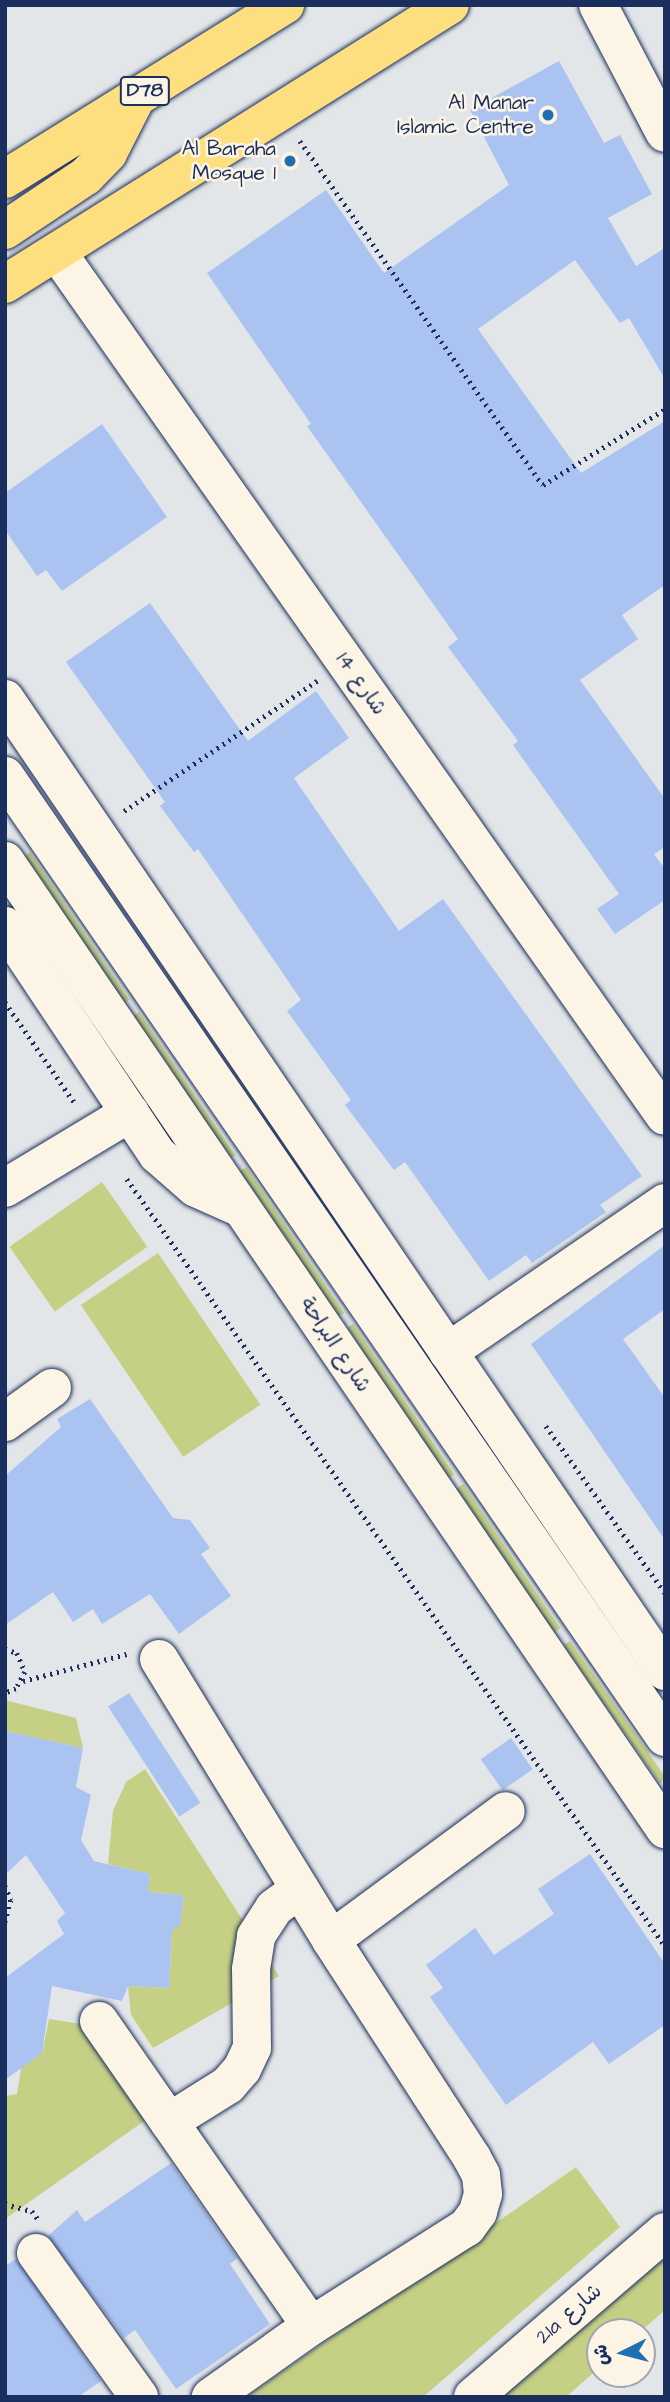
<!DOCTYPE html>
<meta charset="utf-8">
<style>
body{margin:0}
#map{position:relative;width:670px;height:2402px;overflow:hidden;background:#e3e6e8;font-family:"Architects Daughter","Playpen Sans Arabic",sans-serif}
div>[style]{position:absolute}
.green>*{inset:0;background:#c5d084;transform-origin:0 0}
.building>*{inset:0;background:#aac3f0;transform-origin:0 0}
.path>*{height:4.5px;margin-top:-2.25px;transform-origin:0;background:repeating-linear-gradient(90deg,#1b2f5e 0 2px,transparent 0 7px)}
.roads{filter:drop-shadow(0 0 2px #1b2f5e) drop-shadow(0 0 2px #1b2f5e)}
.minor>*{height:38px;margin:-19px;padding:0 19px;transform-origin:19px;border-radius:19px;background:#fcf5e5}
.major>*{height:38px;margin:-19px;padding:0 19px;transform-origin:19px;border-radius:19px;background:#fedf80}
.dots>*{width:19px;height:19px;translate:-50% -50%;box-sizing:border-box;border:4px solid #fcf5e5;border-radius:50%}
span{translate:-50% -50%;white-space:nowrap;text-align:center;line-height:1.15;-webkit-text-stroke:5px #fcf5e5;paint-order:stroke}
.shield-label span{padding:2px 5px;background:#fcf5e5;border:2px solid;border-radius:5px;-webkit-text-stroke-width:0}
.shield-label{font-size:19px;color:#1b2f5e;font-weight:700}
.poi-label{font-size:21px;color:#1b2f5e}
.right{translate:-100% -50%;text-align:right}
.street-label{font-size:21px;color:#1b2f5e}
.frame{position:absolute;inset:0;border:7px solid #1b2f5e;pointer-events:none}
.north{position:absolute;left:586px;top:2318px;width:70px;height:70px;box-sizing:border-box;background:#fcf5e5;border:2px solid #a2a6af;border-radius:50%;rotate:264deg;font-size:19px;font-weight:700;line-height:28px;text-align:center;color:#1b2f5e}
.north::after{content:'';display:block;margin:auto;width:24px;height:32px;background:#1f6fb2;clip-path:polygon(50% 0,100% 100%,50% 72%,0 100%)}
</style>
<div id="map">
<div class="green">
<i style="left:30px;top:852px;width:178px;height:8px;rotate:56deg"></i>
<i style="left:139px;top:1012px;width:173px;height:7px;rotate:56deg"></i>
<i style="left:246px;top:1167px;width:176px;height:9px;rotate:56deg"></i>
<i style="left:102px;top:1182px;width:79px;height:113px;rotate:55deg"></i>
<i style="left:158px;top:1253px;width:183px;height:93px;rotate:56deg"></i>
<i style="left:353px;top:1324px;width:181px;height:7px;rotate:56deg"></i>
<i style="left:463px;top:1484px;width:174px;height:9px;rotate:56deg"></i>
<i style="left:570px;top:1641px;width:168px;height:8px;rotate:55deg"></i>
<i style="clip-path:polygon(5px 1700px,76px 1718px,83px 1748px,5px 1731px)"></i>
<i style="clip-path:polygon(145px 1769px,279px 1976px,153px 2048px,131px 2015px,128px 1986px,169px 1988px,172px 1930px,180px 1925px,184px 1895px,148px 1892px,150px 1874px,108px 1864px,113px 1811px,126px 1782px)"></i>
<i style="clip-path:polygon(49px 2019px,82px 2024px,157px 2112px,5px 2219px,5px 2096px,17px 2094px,23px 2056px,42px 2053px)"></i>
<i style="clip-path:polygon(576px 2167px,620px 2227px,423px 2397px,246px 2397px)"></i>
<i style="clip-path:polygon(665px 2242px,665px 2310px,640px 2332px,600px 2332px,600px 2367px,566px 2397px,489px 2397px)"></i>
</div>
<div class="building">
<i style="clip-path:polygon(559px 61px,604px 143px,620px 135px,652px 194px,608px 218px,636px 266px,665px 248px,665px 379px,629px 318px,620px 323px,575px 260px,478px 329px,581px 473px,665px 421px,665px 585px,622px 615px,638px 639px,580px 680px,665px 799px,665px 847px,654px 854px,665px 869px,665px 900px,615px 934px,597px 909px,619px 894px,513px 745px,518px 741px,448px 647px,458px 639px,307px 426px,311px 424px,207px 273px,326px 190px,384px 273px,509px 185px,470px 110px)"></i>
<i style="clip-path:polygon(102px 424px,167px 517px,62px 591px,46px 570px,37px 576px,5px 530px,5px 493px)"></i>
<i style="clip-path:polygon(150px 603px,248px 741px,316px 691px,349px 738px,294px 778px,399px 931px,443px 899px,642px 1176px,600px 1205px,606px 1212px,532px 1263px,526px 1255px,489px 1281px,405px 1162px,394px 1170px,345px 1105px,351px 1100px,287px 1011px,301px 1000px,198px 849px,194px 852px,160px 806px,165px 802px,66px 662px)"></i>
<i style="clip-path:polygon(665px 1245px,665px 1309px,623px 1339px,665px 1398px,665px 1540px,531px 1344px)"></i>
<i style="clip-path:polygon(90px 1399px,173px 1518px,190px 1520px,210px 1548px,201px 1554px,231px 1596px,179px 1634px,150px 1594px,102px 1624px,93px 1609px,73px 1622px,53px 1592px,5px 1625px,5px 1476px,61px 1427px,57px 1419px)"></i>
<i style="left:129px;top:1693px;width:131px;height:25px;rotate:57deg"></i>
<i style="clip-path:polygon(5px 1731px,83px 1748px,76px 1787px,91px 1795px,81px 1840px,94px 1861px,150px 1874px,148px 1892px,184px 1895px,180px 1926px,172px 1930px,169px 1988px,128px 1986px,122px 2001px,52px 1986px,42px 2053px,5px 2080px,5px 1978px,64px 1934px,57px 1921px,65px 1913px,26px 1855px,5px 1875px)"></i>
<i style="left:511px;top:1738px;width:38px;height:37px;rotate:55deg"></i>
<i style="clip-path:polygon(590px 1854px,665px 1964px,665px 2025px,609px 2064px,593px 2042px,506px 2105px,430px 1997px,443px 1988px,426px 1965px,475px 1928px,494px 1955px,554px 1914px,538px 1889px)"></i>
<i style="clip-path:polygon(171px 2163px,237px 2258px,230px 2264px,270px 2324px,176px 2389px,135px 2330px,124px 2338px,48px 2236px,77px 2210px,85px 2222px)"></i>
<i style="clip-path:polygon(16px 2259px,101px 2381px,78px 2397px,5px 2397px,5px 2266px)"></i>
</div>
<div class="path">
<i style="left:300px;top:141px;width:421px;rotate:54.8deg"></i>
<i style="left:543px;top:485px;width:144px;rotate:-31.9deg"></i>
<i style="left:124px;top:811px;width:233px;rotate:-34deg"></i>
<i style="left:5px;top:1002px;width:125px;rotate:55.4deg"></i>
<i style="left:127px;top:1179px;width:937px;rotate:54.95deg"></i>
<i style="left:546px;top:1426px;width:205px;rotate:54.5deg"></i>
<i style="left:5px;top:1649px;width:13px;rotate:18deg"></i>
<i style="left:17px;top:1653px;width:21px;rotate:67deg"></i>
<i style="left:25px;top:1672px;width:19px;rotate:118deg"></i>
<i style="left:16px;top:1689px;width:12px;rotate:160deg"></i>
<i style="left:23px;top:1681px;width:107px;rotate:-14.6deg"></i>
<i style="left:5px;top:1886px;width:15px;rotate:67deg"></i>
<i style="left:11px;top:1900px;width:23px;rotate:105deg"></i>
<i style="left:5px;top:2204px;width:28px;rotate:15deg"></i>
<i style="left:32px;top:2211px;width:10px;rotate:53deg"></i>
</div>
<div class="roads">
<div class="minor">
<i style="left:598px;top:5px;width:144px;rotate:62.4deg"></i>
<i style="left:57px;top:252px;width:1056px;rotate:54.87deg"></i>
<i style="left:5px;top:699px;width:1175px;rotate:55.82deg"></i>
<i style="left:5px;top:776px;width:1166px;rotate:55.52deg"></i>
<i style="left:5px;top:861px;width:1172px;rotate:55.71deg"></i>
<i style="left:5px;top:926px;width:275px;rotate:56.3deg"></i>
<i style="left:158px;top:1155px;width:50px;rotate:41deg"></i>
<i style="left:196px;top:1188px;width:49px;rotate:24deg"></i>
<i style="left:5px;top:1188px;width:146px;rotate:-31deg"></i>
<i style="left:448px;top:1352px;width:263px;rotate:-34.5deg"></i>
<i style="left:5px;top:1422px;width:58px;rotate:-35.9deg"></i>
<i style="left:159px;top:1659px;width:329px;rotate:58.5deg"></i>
<i style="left:331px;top:1940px;width:260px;rotate:57.1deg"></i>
<i style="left:472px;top:2158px;width:19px;rotate:62deg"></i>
<i style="left:481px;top:2175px;width:19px;rotate:84deg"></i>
<i style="left:483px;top:2194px;width:19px;rotate:106deg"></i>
<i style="left:478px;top:2212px;width:19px;rotate:126deg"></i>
<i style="left:467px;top:2227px;width:185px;rotate:147.6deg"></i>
<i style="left:311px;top:2326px;width:123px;rotate:144.6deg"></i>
<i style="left:331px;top:1940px;width:217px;rotate:-36.4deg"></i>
<i style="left:99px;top:2021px;width:371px;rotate:55.2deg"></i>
<i style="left:169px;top:2122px;width:70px;rotate:-32.1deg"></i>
<i style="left:228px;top:2085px;width:21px;rotate:-49deg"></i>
<i style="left:242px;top:2069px;width:23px;rotate:-65deg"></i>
<i style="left:252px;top:2048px;width:79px;rotate:-90.7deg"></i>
<i style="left:251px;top:1969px;width:33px;rotate:-81deg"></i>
<i style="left:256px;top:1936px;width:33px;rotate:-57deg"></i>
<i style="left:274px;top:1908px;width:32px;rotate:-36deg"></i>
<i style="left:36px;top:2253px;width:177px;rotate:54.4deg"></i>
<i style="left:473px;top:2397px;width:253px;rotate:-40.7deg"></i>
</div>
<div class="major">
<i style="left:5px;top:179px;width:330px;rotate:-31.9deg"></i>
<i style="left:5px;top:230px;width:97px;rotate:-33.7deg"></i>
<i style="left:86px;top:176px;width:32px;rotate:-46deg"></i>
<i style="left:108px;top:153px;width:64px;rotate:-63deg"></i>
<i style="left:5px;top:284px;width:525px;rotate:-32.09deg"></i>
</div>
</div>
<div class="dots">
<i style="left:548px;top:115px;background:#1f6fb2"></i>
<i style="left:290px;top:161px;background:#1f6fb2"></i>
</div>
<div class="shield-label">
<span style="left:145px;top:91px">D78</span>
</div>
<div class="poi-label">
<span class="right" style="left:534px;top:115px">Al Manar<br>Islamic Centre</span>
<span class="right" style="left:276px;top:161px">Al Baraha<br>Mosque 1</span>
</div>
<div class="street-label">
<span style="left:361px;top:684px;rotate:55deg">شارع 14</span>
<span style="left:335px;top:1345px;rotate:56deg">شارع البراحة</span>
<span style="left:569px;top:2314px;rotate:-41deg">21a شارع</span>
</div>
<div class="frame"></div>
<div class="north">ش</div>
</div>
